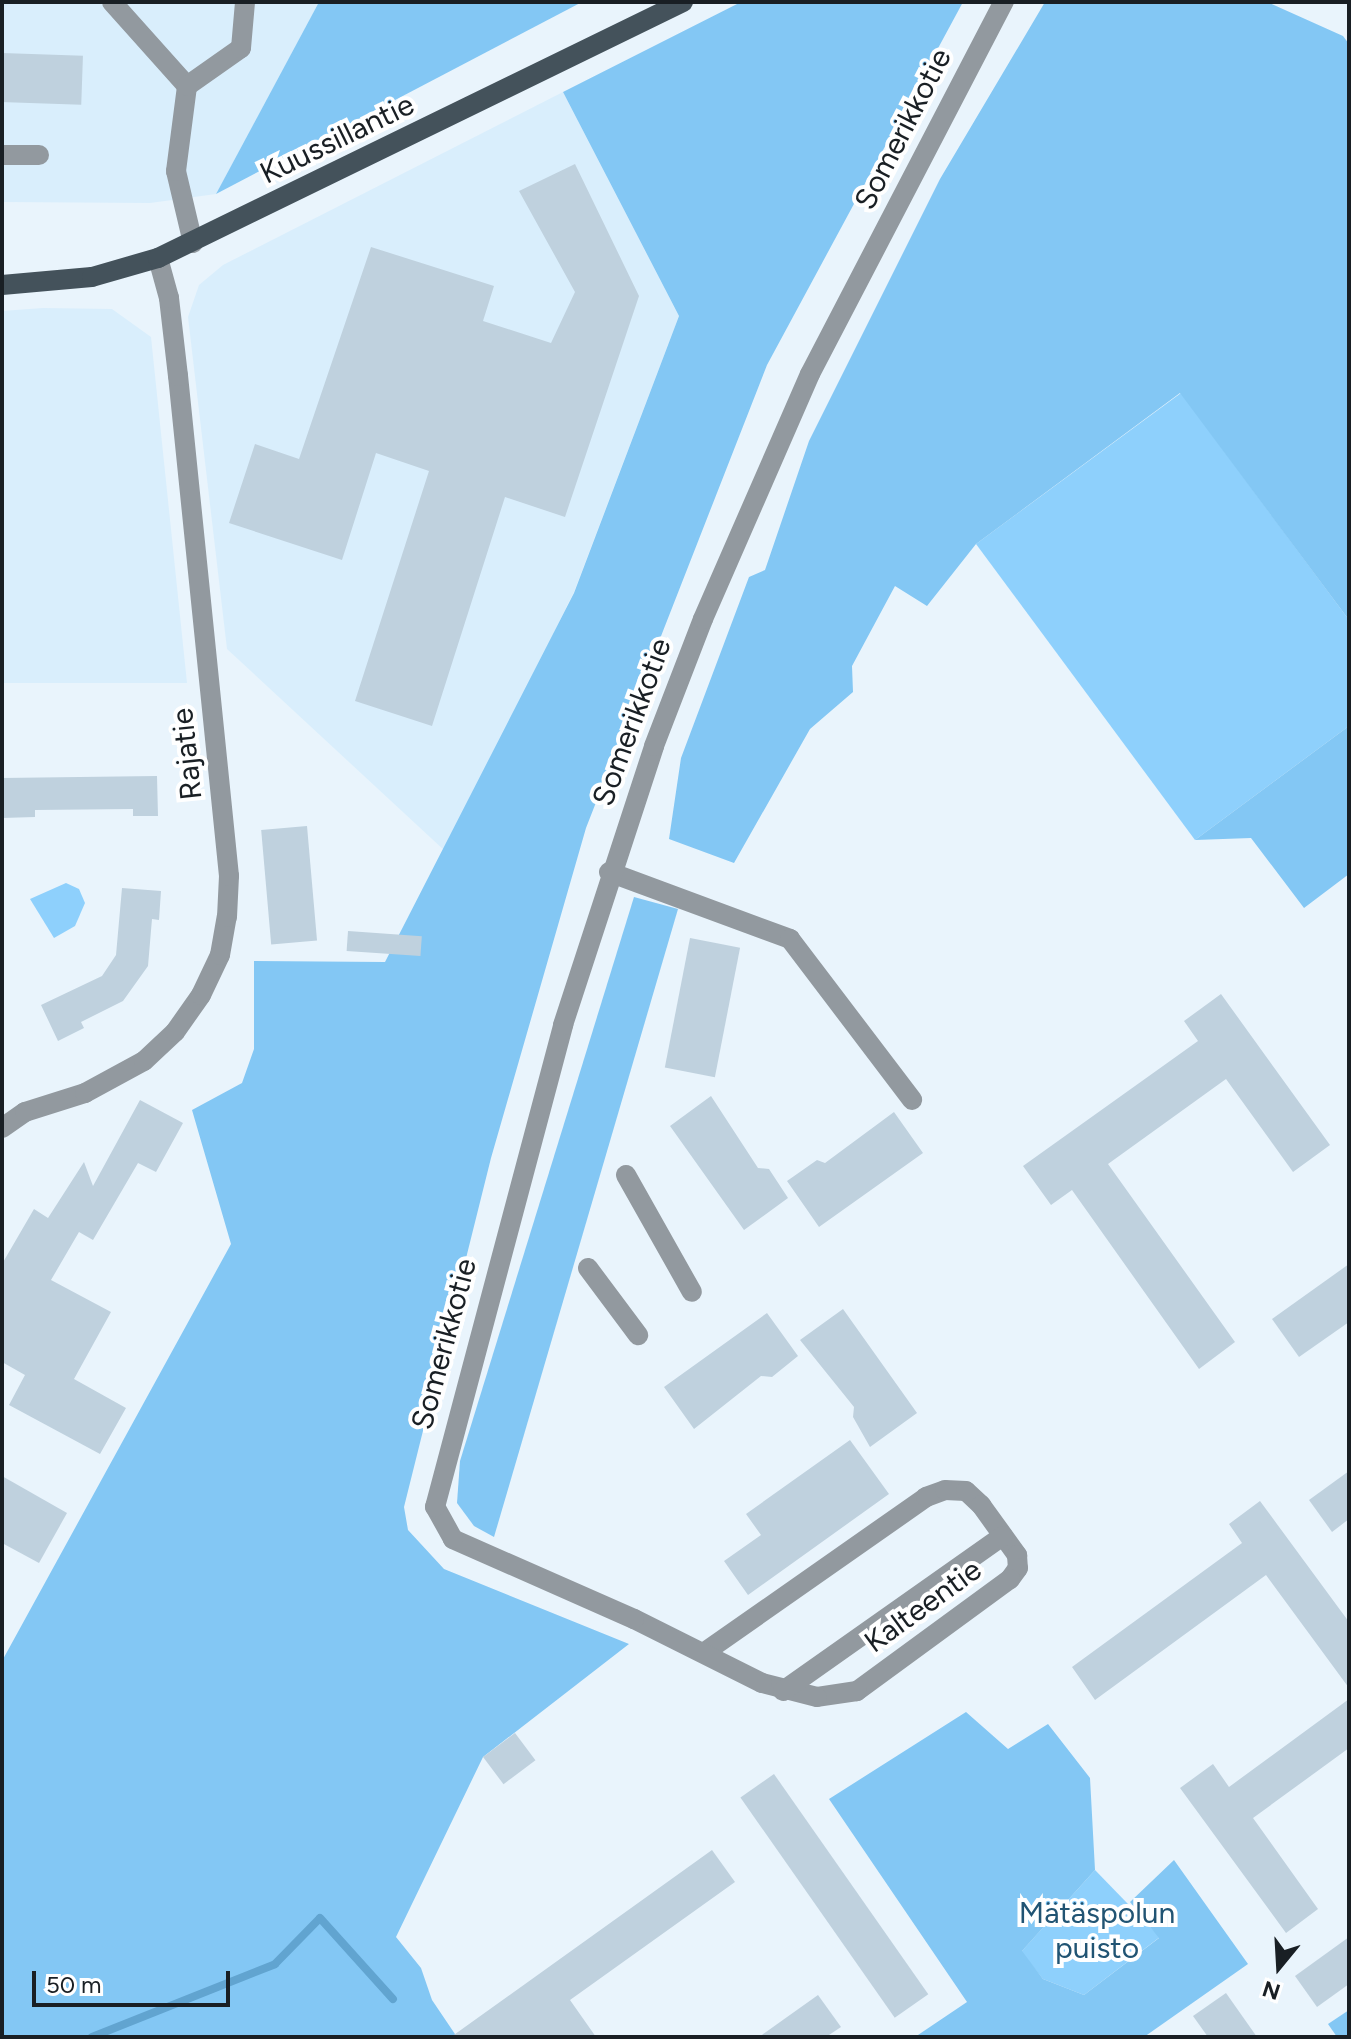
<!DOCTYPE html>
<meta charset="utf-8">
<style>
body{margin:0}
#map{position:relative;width:1351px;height:2039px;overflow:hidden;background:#e9f4fc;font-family:Figtree,sans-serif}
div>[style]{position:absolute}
.built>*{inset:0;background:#d9eefc}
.green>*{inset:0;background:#8ed0fc}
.forest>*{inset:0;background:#83c7f4}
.stream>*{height:8px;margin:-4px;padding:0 4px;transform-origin:4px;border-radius:4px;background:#61a4d0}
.building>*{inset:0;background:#bfd1de;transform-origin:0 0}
.minor>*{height:20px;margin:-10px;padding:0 10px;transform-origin:10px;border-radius:10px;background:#92999f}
.major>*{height:20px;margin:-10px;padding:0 10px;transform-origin:10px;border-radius:10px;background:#44525b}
span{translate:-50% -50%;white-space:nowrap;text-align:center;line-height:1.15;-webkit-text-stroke:8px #fff;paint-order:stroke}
.street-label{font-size:30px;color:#191f24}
.park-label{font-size:30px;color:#215473}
.frame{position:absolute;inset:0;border:4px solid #191f24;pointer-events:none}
.north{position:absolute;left:1239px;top:1927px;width:80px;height:80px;-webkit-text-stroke:6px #fff;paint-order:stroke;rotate:198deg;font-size:22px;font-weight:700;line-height:32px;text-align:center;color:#191f24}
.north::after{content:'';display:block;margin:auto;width:28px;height:36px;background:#191f24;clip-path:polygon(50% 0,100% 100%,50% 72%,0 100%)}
.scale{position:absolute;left:32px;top:1971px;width:198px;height:36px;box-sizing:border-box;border:4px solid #191f24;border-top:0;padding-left:10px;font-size:24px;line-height:28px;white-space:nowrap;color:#191f24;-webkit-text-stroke:6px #fff;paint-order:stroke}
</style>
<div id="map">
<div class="built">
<i style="clip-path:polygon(2px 2px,319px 2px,216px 194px,150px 203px,2px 202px)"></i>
<i style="clip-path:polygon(563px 92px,679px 316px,574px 592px,445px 851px,227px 649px,188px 317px,199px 285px,223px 265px)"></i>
<i style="clip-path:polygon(43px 308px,112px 309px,151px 337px,187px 683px,2px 683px,2px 311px)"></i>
</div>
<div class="green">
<i style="clip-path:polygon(1181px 393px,1349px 620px,1349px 726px,1195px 840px,976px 544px)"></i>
<i style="clip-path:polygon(66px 883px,79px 889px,85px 903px,75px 926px,54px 938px,30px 899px)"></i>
<i style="clip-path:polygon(1095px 1870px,1160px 1937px,1084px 1995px,1043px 1979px,1021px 1952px)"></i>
</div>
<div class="forest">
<i style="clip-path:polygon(319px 2px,582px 2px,216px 194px)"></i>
<i style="clip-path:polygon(741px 2px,963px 2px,767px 365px,586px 828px,491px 1158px,404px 1507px,408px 1530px,444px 1569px,629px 1644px,483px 1757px,396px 1937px,421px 1968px,432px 2000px,457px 2037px,2px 2037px,2px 1661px,231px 1244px,192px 1110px,242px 1083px,254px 1049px,254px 961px,385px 962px,574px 593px,679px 316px,563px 92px)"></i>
<i style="clip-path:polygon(1045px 2px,1267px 2px,1343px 36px,1349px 44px,1349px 620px,1180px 393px,976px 544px,927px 606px,895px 586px,852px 666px,853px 692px,810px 729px,734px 863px,669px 839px,681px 758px,749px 577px,765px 570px,809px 441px,940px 179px)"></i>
<i style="clip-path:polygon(1349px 726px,1349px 874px,1304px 908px,1251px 838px,1195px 840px)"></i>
<i style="clip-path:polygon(634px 897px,678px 909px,494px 1537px,474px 1526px,457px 1503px,460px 1461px)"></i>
<i style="clip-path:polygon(966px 1712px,1008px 1749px,1048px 1724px,1090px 1778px,1095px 1870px,1022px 1951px,1043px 1979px,1084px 1995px,1159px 1938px,1130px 1902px,1174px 1860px,1248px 1964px,1144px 2037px,915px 2037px,967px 2002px,829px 1799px)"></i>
<i style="clip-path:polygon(1349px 2010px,1349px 2037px,1337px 2037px,1328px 2024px)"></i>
</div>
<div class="stream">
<i style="left:92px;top:2037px;width:197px;rotate:-21.7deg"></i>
<i style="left:275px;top:1964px;width:64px;rotate:-45.6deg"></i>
<i style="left:320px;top:1918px;width:109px;rotate:48deg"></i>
</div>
<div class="building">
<i style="left:2px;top:53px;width:81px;height:49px;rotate:2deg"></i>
<i style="clip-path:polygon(575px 164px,639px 296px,565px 517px,505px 497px,432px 726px,355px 701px,429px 471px,376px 453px,342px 560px,229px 523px,255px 444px,299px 459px,371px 247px,494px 286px,483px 321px,551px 343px,575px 292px,519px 191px)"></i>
<i style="clip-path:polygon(157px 776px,158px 816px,133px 816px,133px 809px,35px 810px,35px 817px,2px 818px,2px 778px)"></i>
<i style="left:307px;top:826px;width:115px;height:46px;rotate:85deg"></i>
<i style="clip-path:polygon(122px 888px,161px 891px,159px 920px,152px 919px,148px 966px,123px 1001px,81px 1022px,84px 1028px,58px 1041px,41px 1005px,102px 976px,116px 955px)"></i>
<i style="left:348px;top:931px;width:74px;height:20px;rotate:4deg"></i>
<i style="left:690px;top:938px;width:51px;height:132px;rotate:11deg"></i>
<i style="clip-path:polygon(1221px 994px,1330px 1145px,1293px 1172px,1226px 1079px,1108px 1164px,1235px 1342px,1199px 1369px,1072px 1190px,1051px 1205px,1023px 1166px,1198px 1041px,1184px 1021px)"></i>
<i style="clip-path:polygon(711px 1096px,758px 1168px,769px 1169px,788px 1198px,744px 1230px,670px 1126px)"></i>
<i style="clip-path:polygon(140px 1100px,183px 1123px,156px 1172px,138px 1163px,93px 1240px,79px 1232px,51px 1280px,111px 1312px,74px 1379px,126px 1408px,100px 1454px,9px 1405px,25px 1375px,2px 1362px,2px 1264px,34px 1209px,48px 1218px,84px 1162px,93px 1186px)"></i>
<i style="clip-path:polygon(894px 1112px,923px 1153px,819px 1227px,787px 1181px,817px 1160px,825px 1163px)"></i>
<i style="clip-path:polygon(1349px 1264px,1349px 1322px,1299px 1357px,1272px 1319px)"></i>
<i style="clip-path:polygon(843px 1309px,917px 1413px,870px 1447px,853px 1417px,854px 1407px,800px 1340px)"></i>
<i style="clip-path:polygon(767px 1313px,798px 1356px,772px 1377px,761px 1376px,694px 1429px,664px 1387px)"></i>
<i style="clip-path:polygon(850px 1440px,889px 1494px,748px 1595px,724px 1561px,761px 1535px,746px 1514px)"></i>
<i style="clip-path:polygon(1349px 1471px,1349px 1519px,1332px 1532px,1309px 1500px)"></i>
<i style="clip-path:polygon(2px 1476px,67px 1513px,39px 1563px,2px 1543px)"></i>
<i style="clip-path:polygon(1260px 1501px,1349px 1622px,1349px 1688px,1266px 1575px,1095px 1700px,1072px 1667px,1242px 1543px,1229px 1524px)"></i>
<i style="clip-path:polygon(1349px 1699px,1349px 1748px,1253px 1818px,1318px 1909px,1286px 1933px,1180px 1788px,1213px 1764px,1229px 1787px)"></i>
<i style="left:515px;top:1733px;width:34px;height:40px;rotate:53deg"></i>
<i style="left:774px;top:1774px;width:269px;height:41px;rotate:55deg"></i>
<i style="clip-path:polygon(712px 1850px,735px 1882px,570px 2000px,596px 2037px,451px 2037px)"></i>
<i style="clip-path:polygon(1349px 1937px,1349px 1984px,1317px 2007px,1295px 1976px)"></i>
<i style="clip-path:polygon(1226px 1993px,1257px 2037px,1208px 2037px,1193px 2016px)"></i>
<i style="clip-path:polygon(818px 1995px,841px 2027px,826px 2037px,759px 2037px)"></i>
</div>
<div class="minor">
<i style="left:112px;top:2px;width:113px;rotate:48.2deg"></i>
<i style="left:2px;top:155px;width:37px"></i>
<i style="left:193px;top:243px;width:74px;rotate:-103.3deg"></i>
<i style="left:176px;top:171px;width:86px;rotate:-82.6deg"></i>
<i style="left:187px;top:86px;width:66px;rotate:-35.1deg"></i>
<i style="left:241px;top:48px;width:46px;rotate:-85deg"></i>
<i style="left:609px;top:872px;width:193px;rotate:20.3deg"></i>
<i style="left:790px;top:939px;width:202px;rotate:52.8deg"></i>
<i style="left:2px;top:1128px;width:28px;rotate:-35deg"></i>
<i style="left:25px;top:1112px;width:63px;rotate:-17.6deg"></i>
<i style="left:85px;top:1093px;width:67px;rotate:-28.5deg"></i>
<i style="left:144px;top:1061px;width:42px;rotate:-43.1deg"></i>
<i style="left:175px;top:1032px;width:45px;rotate:-54.9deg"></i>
<i style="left:201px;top:995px;width:44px;rotate:-64.6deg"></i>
<i style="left:220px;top:955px;width:39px;rotate:-80deg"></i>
<i style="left:227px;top:917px;width:41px;rotate:-87.2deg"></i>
<i style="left:229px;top:876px;width:503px;rotate:-95.82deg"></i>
<i style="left:178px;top:376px;width:79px;rotate:-96.6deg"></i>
<i style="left:169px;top:298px;width:41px;rotate:-105.4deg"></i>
<i style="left:626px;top:1175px;width:134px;rotate:60.6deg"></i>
<i style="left:588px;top:1268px;width:84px;rotate:53.3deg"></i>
<i style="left:705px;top:1652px;width:270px;rotate:-35deg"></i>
<i style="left:926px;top:1497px;width:20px;rotate:-20deg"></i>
<i style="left:945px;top:1490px;width:21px;rotate:3deg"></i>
<i style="left:966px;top:1491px;width:21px;rotate:43deg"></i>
<i style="left:981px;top:1505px;width:62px;rotate:54.2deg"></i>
<i style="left:1017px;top:1555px;width:13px;rotate:86deg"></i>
<i style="left:1018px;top:1568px;width:14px;rotate:126deg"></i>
<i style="left:1010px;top:1579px;width:190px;rotate:143.8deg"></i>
<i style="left:857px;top:1691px;width:40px;rotate:171.5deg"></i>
<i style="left:817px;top:1697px;width:57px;rotate:-165.7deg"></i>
<i style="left:762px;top:1683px;width:143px;rotate:-153.4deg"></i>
<i style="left:634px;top:1619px;width:198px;rotate:-156.2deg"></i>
<i style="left:453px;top:1539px;width:37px;rotate:-119deg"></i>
<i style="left:435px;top:1507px;width:499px;rotate:-75.1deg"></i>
<i style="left:563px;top:1025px;width:293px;rotate:-71.9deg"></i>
<i style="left:654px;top:746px;width:136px;rotate:-68.9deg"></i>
<i style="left:703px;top:619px;width:267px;rotate:-66.4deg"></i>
<i style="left:810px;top:374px;width:420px;rotate:-62.5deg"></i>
<i style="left:783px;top:1691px;width:269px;rotate:-35.2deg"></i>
</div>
<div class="major">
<i style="left:2px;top:285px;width:90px;rotate:-5.1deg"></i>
<i style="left:92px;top:277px;width:69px;rotate:-16.1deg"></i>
<i style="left:158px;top:258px;width:584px;rotate:-25.99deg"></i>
</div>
<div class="street-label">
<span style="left:903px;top:129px;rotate:-63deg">Somerikkotie</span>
<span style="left:337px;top:139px;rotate:-26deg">Kuussillantie</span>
<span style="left:632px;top:722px;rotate:-70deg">Somerikkotie</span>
<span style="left:187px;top:754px;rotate:-96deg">Rajatie</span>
<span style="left:444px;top:1344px;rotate:-75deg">Somerikkotie</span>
<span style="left:923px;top:1606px;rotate:-36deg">Kalteentie</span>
</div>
<div class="park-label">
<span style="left:1097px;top:1930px">Mätäspolun<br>puisto</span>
</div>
<div class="frame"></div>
<div class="north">N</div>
<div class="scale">50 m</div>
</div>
